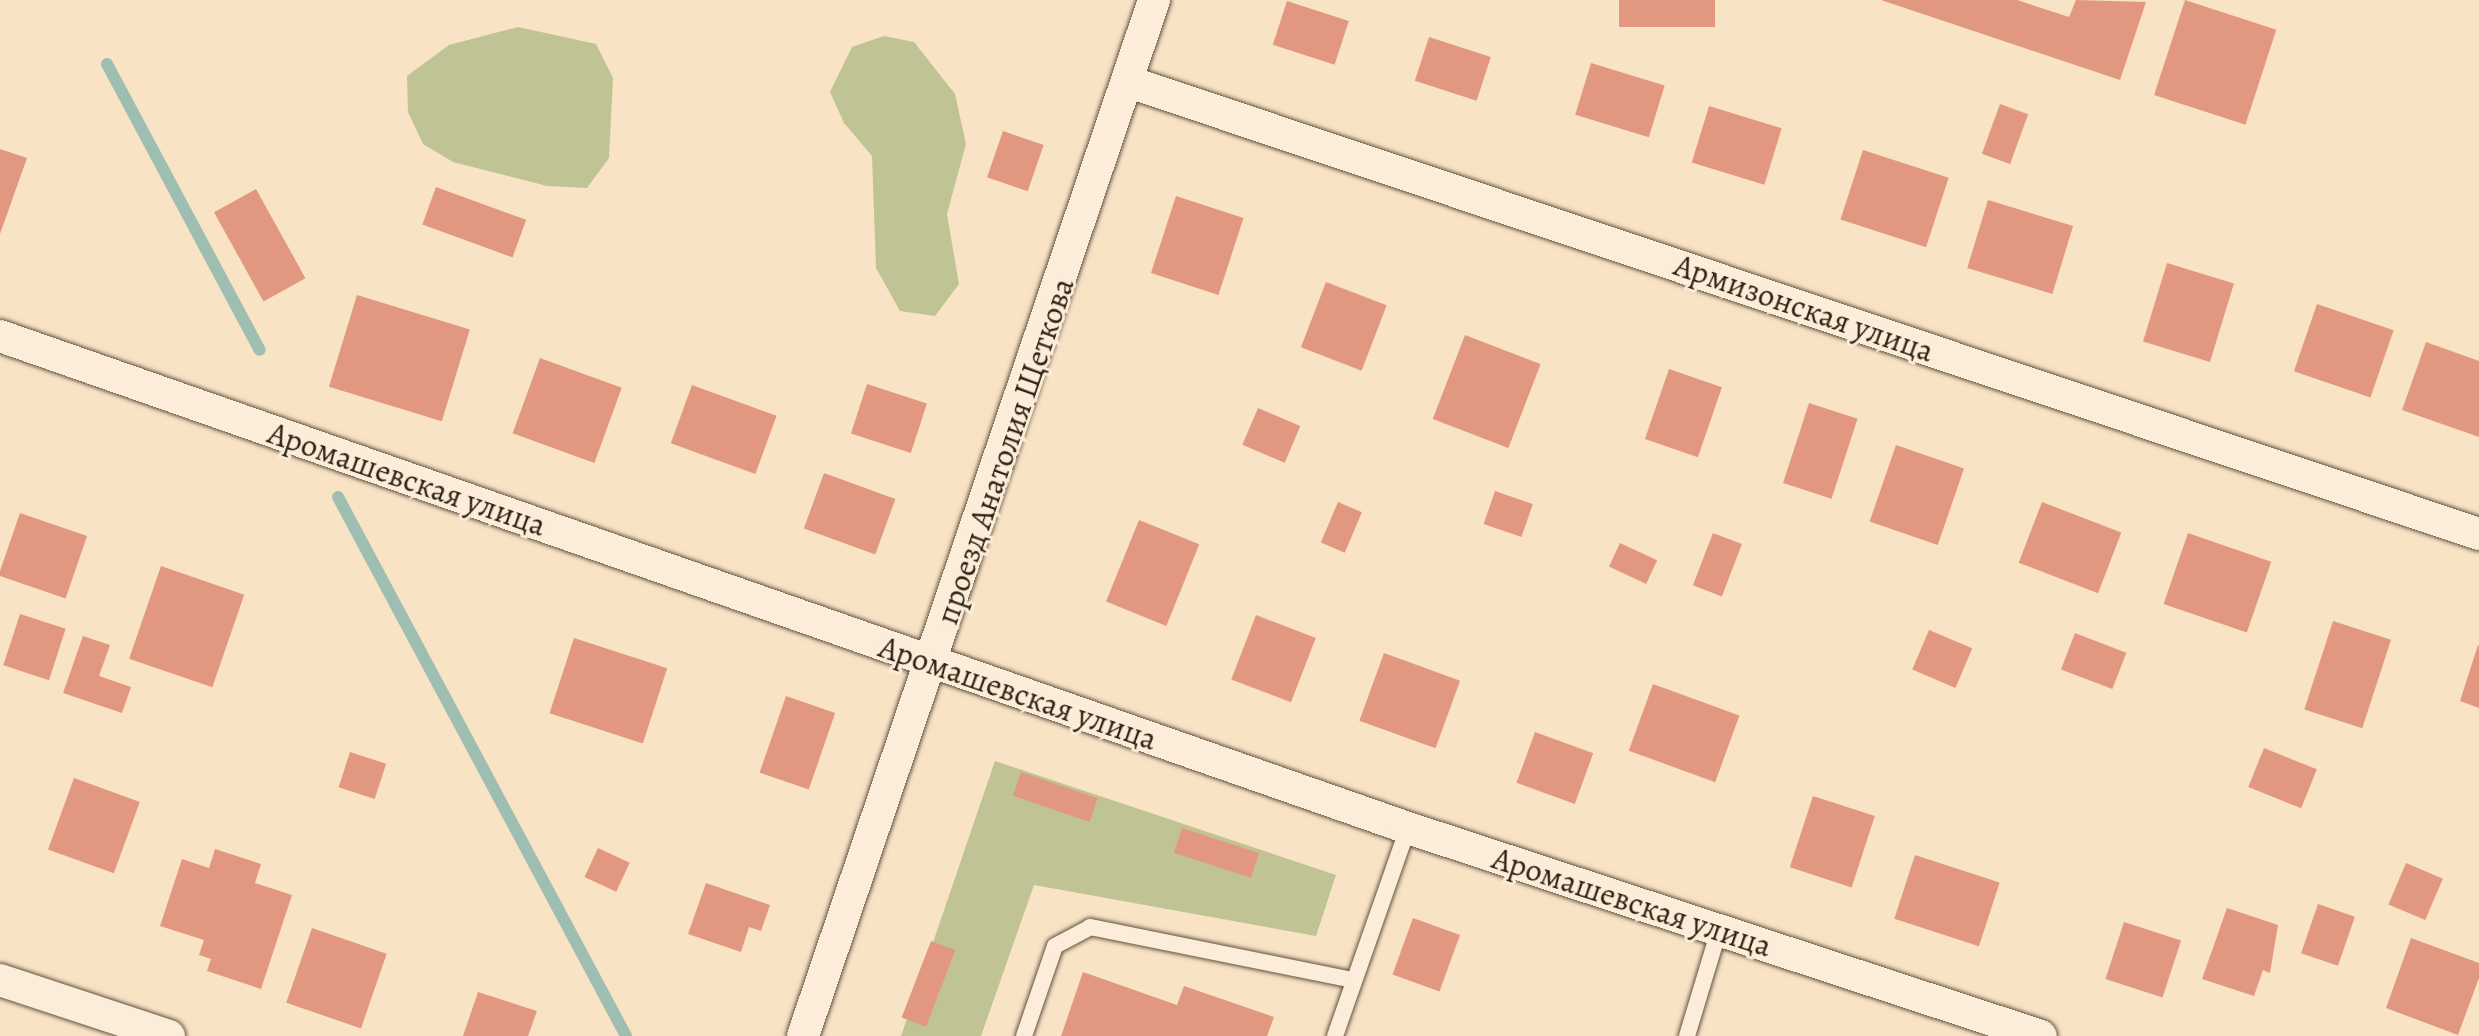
<!DOCTYPE html>
<meta charset="utf-8">
<style>
body{margin:0}
#map{position:relative;width:2479px;height:1036px;overflow:hidden;background:#f9e3c5;font-family:Alegreya,serif}
div>[style]{position:absolute}
.green>*{inset:0;background:#c0c393}
.stream>*{height:12px;margin:-6px;padding:0 6px;transform-origin:6px;border-radius:6px;background:#9ebeb1}
.building>*{inset:0;background:#e29880;transform-origin:0 0}
.roads{filter:drop-shadow(0 0 2px #615240) drop-shadow(0 0 2px #615240)}
.service>*{height:16px;margin:-8px;padding:0 8px;transform-origin:8px;border-radius:8px;background:#fbedd9}
.minor>*{height:32px;margin:-16px;padding:0 16px;transform-origin:16px;border-radius:16px;background:#fbedd9}
span{translate:-50% -50%;white-space:nowrap;text-align:center;line-height:1.15;-webkit-text-stroke:6px #fbedd9;paint-order:stroke}
.street-label{font-size:32px;color:#2e2214}
</style>
<div id="map">
<div class="green">
<i style="clip-path:polygon(518px 27px,596px 44px,613px 78px,609px 158px,587px 188px,547px 186px,453px 162px,423px 144px,408px 112px,407px 76px,449px 45px)"></i>
<i style="clip-path:polygon(884px 36px,914px 42px,955px 94px,966px 144px,947px 214px,959px 284px,935px 316px,900px 311px,876px 268px,872px 156px,844px 123px,830px 92px,852px 47px)"></i>
<i style="clip-path:polygon(995px 761px,1336px 875px,1316px 936px,1034px 885px,981px 1036px,901px 1036px)"></i>
</div>
<div class="stream">
<i style="left:107px;top:64px;width:324px;rotate:61.9deg"></i>
<i style="left:338px;top:497px;width:611px;rotate:61.88deg"></i>
</div>
<div class="building">
<i style="left:1619px;top:0;width:96px;height:27px"></i>
<i style="clip-path:polygon(1881px 0,2017px 0,2069px 17px,2076px 0,2146px 2px,2120px 80px)"></i>
<i style="left:2185px;top:0;width:96px;height:100px;rotate:18deg"></i>
<i style="left:1287px;top:1px;width:65px;height:46px;rotate:18deg"></i>
<i style="left:1429px;top:37px;width:65px;height:46px;rotate:18deg"></i>
<i style="left:1591px;top:63px;width:77px;height:54px;rotate:17deg"></i>
<i style="left:2000px;top:104px;width:30px;height:53px;rotate:20deg"></i>
<i style="left:1709px;top:106px;width:76px;height:59px;rotate:17deg"></i>
<i style="left:1003px;top:131px;width:43px;height:49px;rotate:19deg"></i>
<i style="clip-path:polygon(0 149px,27px 158px,0 234px)"></i>
<i style="left:1863px;top:150px;width:90px;height:73px;rotate:18deg"></i>
<i style="left:436px;top:187px;width:96px;height:40px;rotate:20deg"></i>
<i style="left:256px;top:189px;width:102px;height:48px;rotate:61deg"></i>
<i style="left:1176px;top:196px;width:71px;height:81px;rotate:18deg"></i>
<i style="left:1988px;top:200px;width:89px;height:71px;rotate:17deg"></i>
<i style="left:2167px;top:263px;width:70px;height:82px;rotate:17deg"></i>
<i style="left:1326px;top:282px;width:65px;height:70px;rotate:21deg"></i>
<i style="left:357px;top:295px;width:118px;height:96px;rotate:17deg"></i>
<i style="left:2317px;top:304px;width:81px;height:71px;rotate:19deg"></i>
<i style="left:1465px;top:335px;width:81px;height:90px;rotate:21deg"></i>
<i style="clip-path:polygon(2426px 342px,2479px 361px,2479px 437px,2402px 410px)"></i>
<i style="left:540px;top:358px;width:87px;height:80px;rotate:20deg"></i>
<i style="left:1669px;top:369px;width:56px;height:74px;rotate:19deg"></i>
<i style="left:867px;top:384px;width:63px;height:52px;rotate:18deg"></i>
<i style="left:692px;top:385px;width:90px;height:62px;rotate:20deg"></i>
<i style="left:1809px;top:403px;width:51px;height:84px;rotate:18deg"></i>
<i style="left:1258px;top:408px;width:46px;height:40px;rotate:23deg"></i>
<i style="left:1896px;top:445px;width:72px;height:81px;rotate:19deg"></i>
<i style="left:824px;top:473px;width:76px;height:59px;rotate:20deg"></i>
<i style="left:1495px;top:491px;width:40px;height:35px;rotate:19deg"></i>
<i style="left:1338px;top:502px;width:26px;height:44px;rotate:23deg"></i>
<i style="left:2042px;top:502px;width:85px;height:65px;rotate:21deg"></i>
<i style="left:20px;top:513px;width:71px;height:66px;rotate:19deg"></i>
<i style="left:1139px;top:520px;width:65px;height:88px;rotate:22deg"></i>
<i style="left:1713px;top:533px;width:31px;height:56px;rotate:21deg"></i>
<i style="left:2188px;top:533px;width:88px;height:75px;rotate:19deg"></i>
<i style="left:1620px;top:543px;width:41px;height:26px;rotate:25deg"></i>
<i style="left:161px;top:566px;width:88px;height:98px;rotate:19deg"></i>
<i style="left:20px;top:614px;width:48px;height:54px;rotate:18deg"></i>
<i style="left:1256px;top:615px;width:64px;height:69px;rotate:21deg"></i>
<i style="left:2333px;top:621px;width:61px;height:93px;rotate:18deg"></i>
<i style="left:1929px;top:630px;width:47px;height:43px;rotate:23deg"></i>
<i style="left:2075px;top:633px;width:55px;height:39px;rotate:21deg"></i>
<i style="clip-path:polygon(83px 636px,110px 645px,99px 676px,131px 687px,122px 713px,63px 693px)"></i>
<i style="left:574px;top:638px;width:98px;height:79px;rotate:18deg"></i>
<i style="clip-path:polygon(2478px 645px,2479px 646px,2479px 708px,2460px 701px)"></i>
<i style="left:1384px;top:653px;width:81px;height:72px;rotate:20deg"></i>
<i style="left:1653px;top:684px;width:92px;height:71px;rotate:20deg"></i>
<i style="left:786px;top:696px;width:52px;height:81px;rotate:19deg"></i>
<i style="left:1535px;top:732px;width:62px;height:54px;rotate:20deg"></i>
<i style="left:2264px;top:748px;width:57px;height:42px;rotate:22deg"></i>
<i style="left:350px;top:752px;width:38px;height:37px;rotate:18deg"></i>
<i style="left:1021px;top:772px;width:81px;height:25px;rotate:19deg"></i>
<i style="left:74px;top:778px;width:70px;height:76px;rotate:20deg"></i>
<i style="left:1813px;top:796px;width:65px;height:75px;rotate:18deg"></i>
<i style="left:1182px;top:828px;width:81px;height:26px;rotate:18deg"></i>
<i style="left:598px;top:848px;width:35px;height:32px;rotate:25deg"></i>
<i style="clip-path:polygon(215px 849px,261px 864px,255px 883px,292px 895px,261px 989px,207px 971px,211px 959px,199px 955px,204px 940px,160px 926px,182px 859px,209px 868px)"></i>
<i style="left:1915px;top:855px;width:89px;height:67px;rotate:18deg"></i>
<i style="left:2406px;top:863px;width:40px;height:45px;rotate:23deg"></i>
<i style="clip-path:polygon(706px 883px,770px 905px,761px 931px,749px 927px,741px 952px,688px 934px)"></i>
<i style="left:2318px;top:904px;width:39px;height:52px;rotate:19deg"></i>
<i style="clip-path:polygon(2227px 908px,2278px 925px,2270px 973px,2263px 970px,2254px 996px,2202px 979px)"></i>
<i style="left:1413px;top:918px;width:50px;height:60px;rotate:20deg"></i>
<i style="left:2124px;top:922px;width:60px;height:60px;rotate:18deg"></i>
<i style="left:312px;top:928px;width:79px;height:79px;rotate:19deg"></i>
<i style="clip-path:polygon(2411px 938px,2479px 963px,2479px 978px,2458px 1035px,2386px 1008px)"></i>
<i style="left:931px;top:941px;width:26px;height:82px;rotate:21deg"></i>
<i style="clip-path:polygon(1083px 972px,1177px 1005px,1184px 986px,1274px 1017px,1267px 1036px,1061px 1036px)"></i>
<i style="clip-path:polygon(478px 992px,537px 1011px,528px 1036px,463px 1036px)"></i>
</div>
<div class="roads">
<div class="service">
<i style="left:1024px;top:1036px;width:95px;rotate:-71deg"></i>
<i style="left:1055px;top:946px;width:40px;rotate:-28deg"></i>
<i style="left:1090px;top:927px;width:269px;rotate:11.4deg"></i>
<i style="left:1335px;top:1036px;width:220px;rotate:-70.7deg"></i>
<i style="left:1687px;top:1036px;width:111px;rotate:-73.2deg"></i>
</div>
<div class="minor">
<i style="left:1129px;top:82px;width:1424px;rotate:18.51deg"></i>
<i style="left:0;top:336px;width:1491px;rotate:19.26deg"></i>
<i style="left:1408px;top:828px;width:666px;rotate:18.19deg"></i>
<i style="left:0;top:980px;width:178px;rotate:18.3deg"></i>
<i style="left:803px;top:1036px;width:1094px;rotate:-71.28deg"></i>
</div>
</div>
<div class="street-label">
<span style="left:1804px;top:308px;rotate:19deg">Армизонская улица</span>
<span style="left:1005px;top:451px;rotate:-71deg">проезд Анатолия Щеткова</span>
<span style="left:407px;top:479px;rotate:19deg">Аромашевская улица</span>
<span style="left:1018px;top:693px;rotate:19deg">Аромашевская улица</span>
<span style="left:1632px;top:902px;rotate:18deg">Аромашевская улица</span>
</div>
</div>
